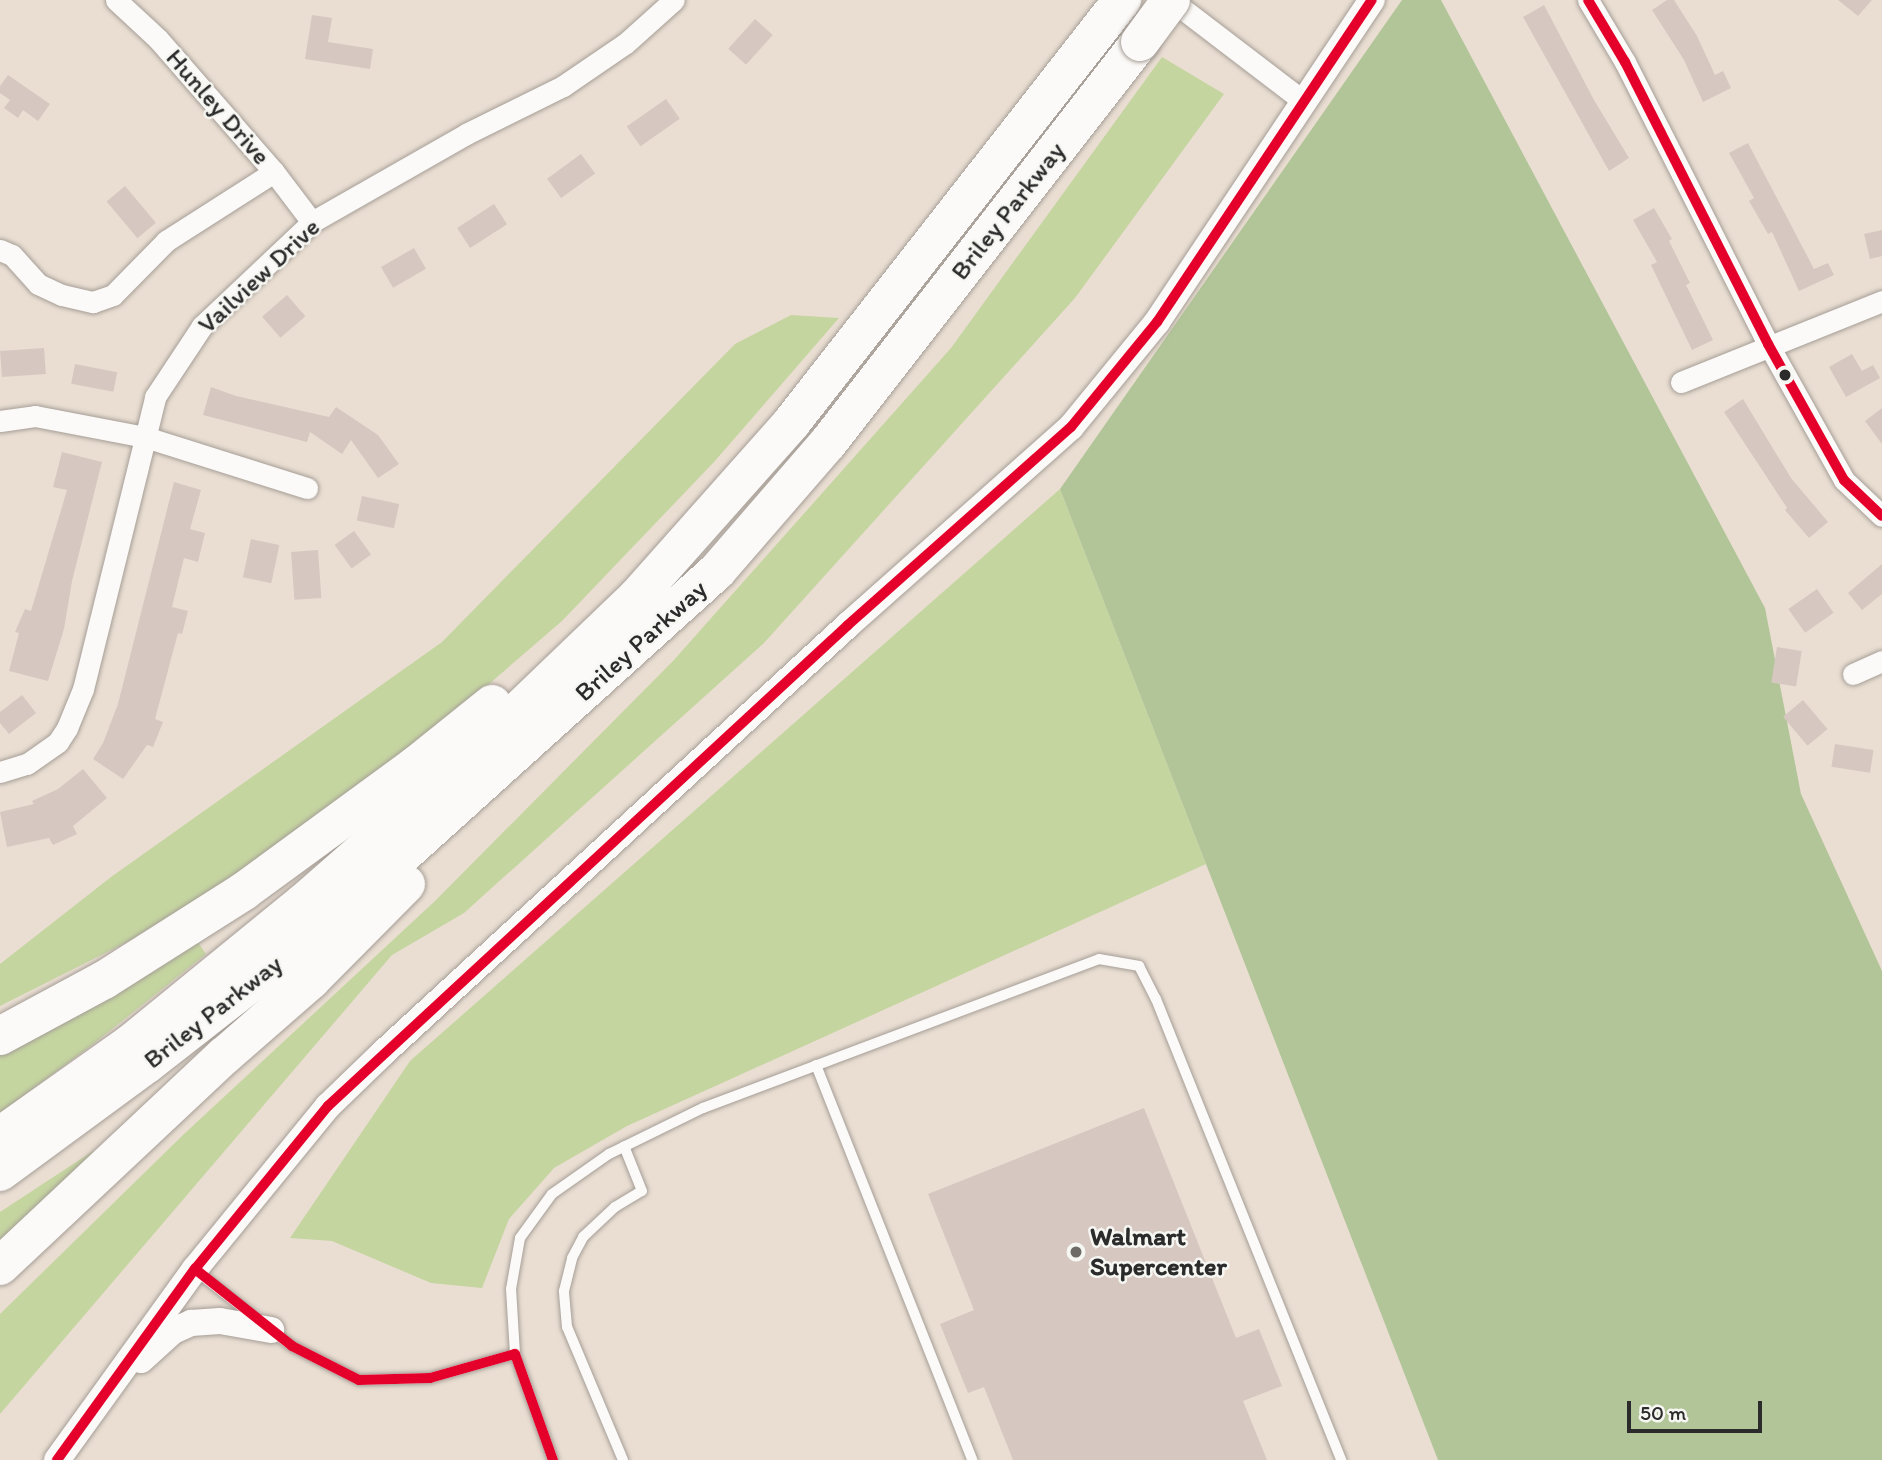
<!DOCTYPE html>
<style>
body{margin:0}
#map{position:relative;width:1882px;height:1460px;overflow:hidden;background:#eaded2;font-family:Itim,sans-serif}
div>[style]{position:absolute}
.green>*{inset:0;background:#c5d5a0}
.forest>*{inset:0;background:#b2c598}
.building>*{inset:0;background:#d6c7c1;transform-origin:0 0}
.roads{filter:drop-shadow(0 0 2px #a59e97) drop-shadow(0 0 2px #a59e97)}
.service>*{height:10px;margin:-5px;padding:0 5px;transform-origin:5px;border-radius:5px;background:#fcfaf8}
.minor>*{height:21px;margin:-10.5px;padding:0 10.5px;transform-origin:10.5px;border-radius:10.5px;background:#fcfaf8}
.tertiary>*{height:26px;margin:-13px;padding:0 13px;transform-origin:13px;border-radius:13px;background:#fcfaf8}
.motorway>*{height:38px;margin:-19px;padding:0 19px;transform-origin:19px;border-radius:19px;background:#fcfaf8}
.bridges{filter:drop-shadow(0 0 2px #a59e97) drop-shadow(0 0 2px #a59e97)}
.motorway-bridge>*{height:38px;margin:-19px;padding:0 19px;transform-origin:19px;border-radius:19px;background:#fcfaf8}
.bus-1>*{height:10px;margin:-5px;padding:0 5px;transform-origin:5px;border-radius:5px;background:#e4002b}
.dots>*{width:19px;height:19px;translate:-50% -50%;box-sizing:border-box;border:4px solid #f6f6f2;border-radius:50%}
span{translate:-50% -50%;white-space:nowrap;text-align:center;line-height:1.15;-webkit-text-stroke:5px #f6f6f2;paint-order:stroke}
.street-label{font-size:26px;color:#2b2b2b}
.poi-label{font-size:26px;color:#2b2b2b;font-weight:700}
.left{translate:0 -50%;text-align:left}
.scale{position:absolute;left:1627px;top:1401px;width:135px;height:32px;box-sizing:border-box;border:4px solid #2b2b2b;border-top:0;padding-left:9px;font-size:21px;line-height:24px;white-space:nowrap;color:#2b2b2b;-webkit-text-stroke:5px #f6f6f2;paint-order:stroke}
</style>
<div id="map">
<div class="green">
<i style="clip-path:polygon(1162px 57px,1224px 94px,1075px 298px,764px 643px,464px 913px,392px 955px,0 1414px,0 1314px,184px 1134px,435px 901px,673px 661px,951px 348px)"></i>
<i style="clip-path:polygon(791px 315px,839px 318px,714px 462px,562px 621px,416px 747px,261px 862px,135px 938px,0 1006px,0 964px,111px 877px,442px 642px,735px 344px)"></i>
<i style="clip-path:polygon(1060px 489px,1206px 864px,627px 1126px,554px 1168px,509px 1219px,482px 1288px,431px 1283px,332px 1241px,290px 1238px,410px 1061px)"></i>
<i style="clip-path:polygon(197px 941px,206px 954px,92px 1045px,0 1113px,0 1049px)"></i>
<i style="clip-path:polygon(93px 1151px,101px 1158px,0 1253px,0 1212px)"></i>
</div>
<div class="forest">
<i style="clip-path:polygon(1402px 0,1441px 0,1765px 608px,1801px 794px,1882px 971px,1882px 1460px,1438px 1460px,1060px 489px)"></i>
</div>
<div class="building">
<i style="clip-path:polygon(1667px 0,1674px 0,1697px 36px,1715px 75px,1723px 71px,1731px 88px,1703px 102px,1684px 60px,1652px 10px)"></i>
<i style="clip-path:polygon(1838px 0,1872px 0,1858px 16px)"></i>
<i style="clip-path:polygon(1544px 5px,1594px 100px,1629px 158px,1609px 171px,1523px 17px)"></i>
<i style="clip-path:polygon(312px 15px,332px 18px,328px 42px,373px 49px,370px 69px,305px 59px)"></i>
<i style="left:755px;top:19px;width:24px;height:40px;rotate:42deg"></i>
<i style="clip-path:polygon(8px 75px,50px 104px,38px 121px,23px 110px,18px 118px,4px 108px,10px 100px,0 93px,0 86px)"></i>
<i style="left:666px;top:99px;width:24px;height:48px;rotate:55deg"></i>
<i style="clip-path:polygon(1748px 143px,1814px 269px,1828px 263px,1834px 275px,1799px 291px,1772px 232px,1768px 234px,1749px 201px,1754px 198px,1729px 153px)"></i>
<i style="left:581px;top:154px;width:24px;height:42px;rotate:54deg"></i>
<i style="left:125px;top:186px;width:48px;height:24px;rotate:50deg"></i>
<i style="left:494px;top:204px;width:24px;height:44px;rotate:57deg"></i>
<i style="clip-path:polygon(1654px 208px,1672px 239px,1669px 241px,1690px 283px,1686px 285px,1713px 340px,1692px 350px,1651px 265px,1657px 262px,1633px 220px)"></i>
<i style="clip-path:polygon(1882px 230px,1882px 256px,1870px 259px,1864px 234px)"></i>
<i style="left:414px;top:248px;width:24px;height:38px;rotate:60deg"></i>
<i style="left:287px;top:295px;width:28px;height:33px;rotate:49deg"></i>
<i style="left:44px;top:348px;width:26px;height:44px;rotate:86deg"></i>
<i style="clip-path:polygon(1852px 354px,1862px 371px,1873px 365px,1880px 378px,1846px 397px,1829px 367px)"></i>
<i style="left:75px;top:364px;width:43px;height:20px;rotate:11deg"></i>
<i style="clip-path:polygon(211px 387px,236px 396px,329px 417px,336px 407px,378px 435px,399px 464px,378px 478px,351px 440px,342px 454px,310px 432px,307px 442px,203px 415px)"></i>
<i style="clip-path:polygon(1743px 399px,1791px 478px,1828px 522px,1809px 538px,1785px 510px,1787px 508px,1724px 412px)"></i>
<i style="clip-path:polygon(1882px 408px,1882px 444px,1865px 421px)"></i>
<i style="clip-path:polygon(62px 452px,102px 462px,72px 581px,64px 629px,48px 681px,9px 671px,19px 633px,15px 632px,25px 609px,31px 611px,67px 490px,53px 487px)"></i>
<i style="clip-path:polygon(174px 482px,201px 490px,190px 529px,205px 533px,198px 562px,184px 558px,172px 607px,188px 611px,182px 634px,178px 633px,155px 719px,163px 722px,153px 747px,147px 745px,123px 779px,93px 759px,103px 743px,118px 704px)"></i>
<i style="left:362px;top:496px;width:38px;height:25px;rotate:12deg"></i>
<i style="left:354px;top:531px;width:29px;height:24px;rotate:54deg"></i>
<i style="left:251px;top:539px;width:29px;height:39px;rotate:12deg"></i>
<i style="left:318px;top:550px;width:48px;height:27px;rotate:86deg"></i>
<i style="clip-path:polygon(1882px 564px,1882px 594px,1862px 610px,1848px 593px)"></i>
<i style="left:1817px;top:589px;width:29px;height:35px;rotate:55deg"></i>
<i style="left:1777px;top:647px;width:25px;height:36px;rotate:9deg"></i>
<i style="clip-path:polygon(22px 695px,36px 713px,9px 734px,0 723px,0 712px)"></i>
<i style="left:1803px;top:700px;width:38px;height:26px;rotate:50deg"></i>
<i style="left:1835px;top:744px;width:39px;height:23px;rotate:9deg"></i>
<i style="clip-path:polygon(83px 769px,107px 798px,73px 826px,77px 834px,53px 845px,49px 838px,7px 847px,0 812px,34px 804px,32px 801px,58px 789px)"></i>
<i style="clip-path:polygon(1144px 1108px,1236px 1338px,1259px 1329px,1282px 1386px,1243px 1401px,1267px 1460px,1013px 1460px,984px 1387px,968px 1393px,940px 1324px,974px 1310px,928px 1194px)"></i>
</div>
<div class="roads">
<div class="service">
<i style="left:816px;top:1065px;width:425px;rotate:68.4deg"></i>
<i style="left:195px;top:1270px;width:83px;rotate:38.1deg"></i>
<i style="left:272px;top:1331px;width:25px;rotate:37deg"></i>
<i style="left:292px;top:1346px;width:75px;rotate:26.9deg"></i>
<i style="left:359px;top:1380px;width:71px;rotate:-1.6deg"></i>
<i style="left:430px;top:1378px;width:88px;rotate:-15.8deg"></i>
<i style="left:553px;top:1460px;width:113px;rotate:-109.7deg"></i>
<i style="left:515px;top:1354px;width:65px;rotate:-93.5deg"></i>
<i style="left:511px;top:1289px;width:52px;rotate:-80deg"></i>
<i style="left:520px;top:1238px;width:54px;rotate:-54deg"></i>
<i style="left:552px;top:1194px;width:70px;rotate:-35.1deg"></i>
<i style="left:609px;top:1154px;width:105px;rotate:-26.1deg"></i>
<i style="left:703px;top:1108px;width:423px;rotate:-20.6deg"></i>
<i style="left:1099px;top:959px;width:41px;rotate:9.9deg"></i>
<i style="left:1139px;top:966px;width:37px;rotate:63deg"></i>
<i style="left:1156px;top:999px;width:497px;rotate:68.1deg"></i>
<i style="left:623px;top:1460px;width:144px;rotate:-112.8deg"></i>
<i style="left:567px;top:1327px;width:36px;rotate:-95deg"></i>
<i style="left:564px;top:1291px;width:34px;rotate:-76deg"></i>
<i style="left:572px;top:1258px;width:24px;rotate:-62deg"></i>
<i style="left:583px;top:1237px;width:44px;rotate:-43.2deg"></i>
<i style="left:615px;top:1207px;width:31px;rotate:-31deg"></i>
<i style="left:642px;top:1191px;width:48px;rotate:-111.8deg"></i>
</div>
<div class="minor">
<i style="left:116px;top:0;width:57px;rotate:42.9deg"></i>
<i style="left:158px;top:39px;width:176px;rotate:48.9deg"></i>
<i style="left:274px;top:172px;width:63px;rotate:52.8deg"></i>
<i style="left:1171px;top:0;width:166px;rotate:37.4deg"></i>
<i style="left:1588px;top:0;width:72px;rotate:59.2deg"></i>
<i style="left:1625px;top:62px;width:316px;rotate:63.1deg"></i>
<i style="left:1768px;top:344px;width:156px;rotate:60.8deg"></i>
<i style="left:1844px;top:480px;width:52px;rotate:43.5deg"></i>
<i style="left:0;top:250px;width:13px;rotate:23deg"></i>
<i style="left:12px;top:255px;width:39px;rotate:48deg"></i>
<i style="left:38px;top:284px;width:26px;rotate:25deg"></i>
<i style="left:62px;top:295px;width:32px;rotate:13deg"></i>
<i style="left:93px;top:302px;width:21px;rotate:-19deg"></i>
<i style="left:113px;top:295px;width:76px;rotate:-45.5deg"></i>
<i style="left:166px;top:241px;width:128px;rotate:-32.6deg"></i>
<i style="left:1681px;top:382px;width:217px;rotate:-21.9deg"></i>
<i style="left:0;top:421px;width:35px;rotate:-8deg"></i>
<i style="left:35px;top:416px;width:112px;rotate:10.8deg"></i>
<i style="left:145px;top:437px;width:170px;rotate:17.5deg"></i>
<i style="left:1853px;top:674px;width:32px;rotate:-24deg"></i>
<i style="left:0;top:772px;width:28px;rotate:-17deg"></i>
<i style="left:27px;top:764px;width:38px;rotate:-35deg"></i>
<i style="left:58px;top:742px;width:17px;rotate:-57deg"></i>
<i style="left:67px;top:728px;width:42px;rotate:-67.7deg"></i>
<i style="left:83px;top:689px;width:301px;rotate:-76.1deg"></i>
<i style="left:155px;top:397px;width:85px;rotate:-56.5deg"></i>
<i style="left:202px;top:326px;width:151px;rotate:-43.4deg"></i>
<i style="left:312px;top:222px;width:177px;rotate:-29.7deg"></i>
<i style="left:466px;top:134px;width:108px;rotate:-26.3deg"></i>
<i style="left:563px;top:86px;width:76px;rotate:-34.3deg"></i>
<i style="left:626px;top:43px;width:64px;rotate:-41.9deg"></i>
</div>
<div class="tertiary">
<i style="left:141px;top:1360px;width:43px;rotate:-42.2deg"></i>
<i style="left:173px;top:1331px;width:20px;rotate:-24deg"></i>
<i style="left:191px;top:1323px;width:29px;rotate:-4deg"></i>
<i style="left:220px;top:1321px;width:52px;rotate:10deg"></i>
<i style="left:57px;top:1460px;width:236px;rotate:-54.2deg"></i>
<i style="left:195px;top:1269px;width:210px;rotate:-50.8deg"></i>
<i style="left:328px;top:1106px;width:78px;rotate:-44deg"></i>
<i style="left:384px;top:1052px;width:631px;rotate:-42.62deg"></i>
<i style="left:848px;top:625px;width:298px;rotate:-41.6deg"></i>
<i style="left:1071px;top:427px;width:136px;rotate:-50.7deg"></i>
<i style="left:1157px;top:322px;width:387px;rotate:-56.3deg"></i>
</div>
<div class="motorway">
<i style="left:0;top:1036px;width:118px;rotate:-28.3deg"></i>
<i style="left:104px;top:980px;width:166px;rotate:-32.4deg"></i>
<i style="left:244px;top:891px;width:212px;rotate:-36.2deg"></i>
<i style="left:415px;top:766px;width:99px;rotate:-38.8deg"></i>
<i style="left:0;top:1136px;width:159px;rotate:-35.3deg"></i>
<i style="left:130px;top:1044px;width:223px;rotate:-39.2deg"></i>
<i style="left:303px;top:903px;width:225px;rotate:-41.2deg"></i>
<i style="left:472px;top:755px;width:227px;rotate:-43.8deg"></i>
<i style="left:636px;top:598px;width:235px;rotate:-48.4deg"></i>
<i style="left:792px;top:422px;width:536px;rotate:-51.97deg"></i>
<i style="left:0;top:1172px;width:182px;rotate:-36.3deg"></i>
<i style="left:147px;top:1064px;width:226px;rotate:-38deg"></i>
<i style="left:325px;top:925px;width:528px;rotate:-42.08deg"></i>
<i style="left:717px;top:571px;width:169px;rotate:-49.1deg"></i>
<i style="left:828px;top:443px;width:508px;rotate:-52.12deg"></i>
<i style="left:0;top:1266px;width:307px;rotate:-43.2deg"></i>
<i style="left:224px;top:1056px;width:116px;rotate:-41.1deg"></i>
<i style="left:311px;top:980px;width:135px;rotate:-45.3deg"></i>
</div>
</div>
<div class="bridges">
<div class="motorway-bridge">
<i style="left:1140px;top:42px;width:52px;rotate:-53.6deg"></i>
</div>
</div>
<div class="bus-1">
<i style="left:1588px;top:0;width:72px;rotate:59.2deg"></i>
<i style="left:1625px;top:62px;width:316px;rotate:63.1deg"></i>
<i style="left:1768px;top:344px;width:156px;rotate:60.8deg"></i>
<i style="left:1844px;top:480px;width:52px;rotate:43.5deg"></i>
<i style="left:195px;top:1269px;width:124px;rotate:38.4deg"></i>
<i style="left:292px;top:1346px;width:75px;rotate:26.9deg"></i>
<i style="left:359px;top:1380px;width:71px;rotate:-1.6deg"></i>
<i style="left:430px;top:1378px;width:88px;rotate:-15.8deg"></i>
<i style="left:515px;top:1354px;width:113px;rotate:70.3deg"></i>
<i style="left:57px;top:1460px;width:236px;rotate:-54.2deg"></i>
<i style="left:195px;top:1269px;width:210px;rotate:-50.8deg"></i>
<i style="left:328px;top:1106px;width:708px;rotate:-42.77deg"></i>
<i style="left:848px;top:625px;width:298px;rotate:-41.6deg"></i>
<i style="left:1071px;top:427px;width:136px;rotate:-50.7deg"></i>
<i style="left:1157px;top:322px;width:387px;rotate:-56.3deg"></i>
</div>
<div class="dots">
<i style="left:1785px;top:375px;background:#2b2b2b"></i>
<i style="left:1076px;top:1252px;background:#6e6a65"></i>
</div>
<div class="street-label">
<span style="left:218px;top:107px;rotate:49deg">Hunley Drive</span>
<span style="left:1008px;top:211px;rotate:-52deg">Briley Parkway</span>
<span style="left:259px;top:276px;rotate:-43deg">Vailview Drive</span>
<span style="left:641px;top:641px;rotate:-42deg">Briley Parkway</span>
<span style="left:213px;top:1012px;rotate:-38deg">Briley Parkway</span>
</div>
<div class="poi-label">
<span class="left" style="left:1090px;top:1252px">Walmart<br>Supercenter</span>
</div>
<div class="scale">50 m</div>
</div>
